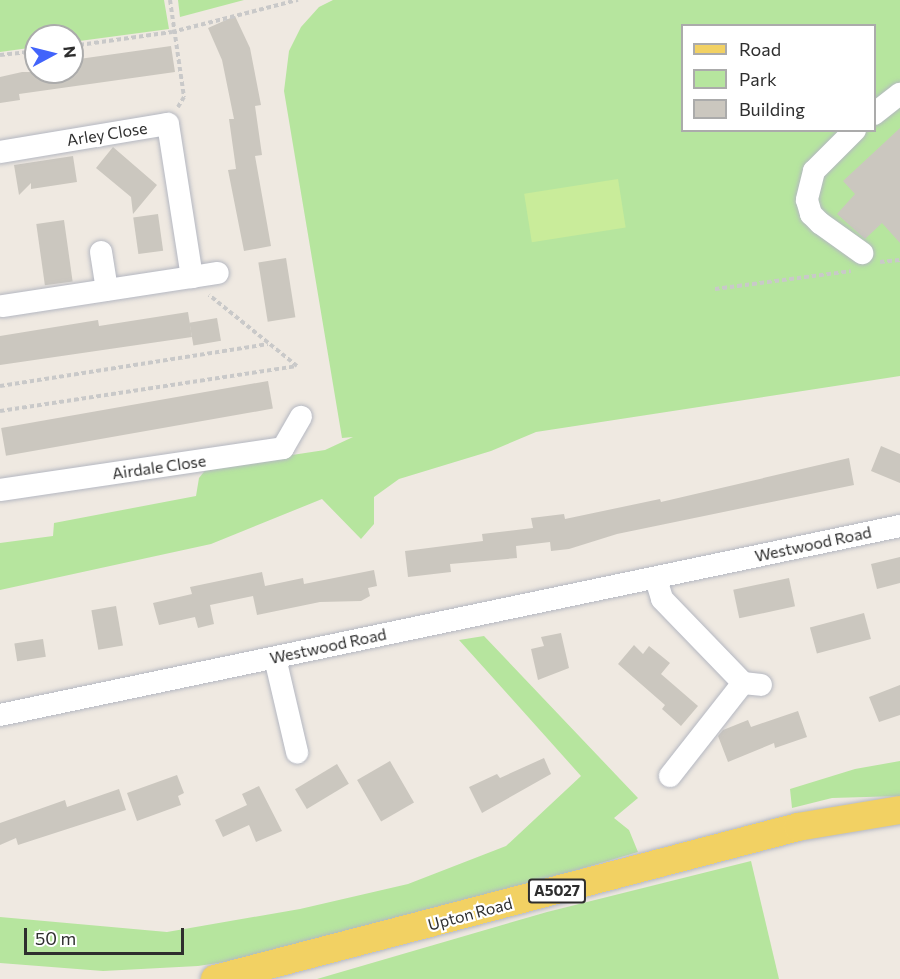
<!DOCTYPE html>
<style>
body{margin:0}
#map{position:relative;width:900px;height:979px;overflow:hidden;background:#efe9e1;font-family:Commissioner,sans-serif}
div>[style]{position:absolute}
.green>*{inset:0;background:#b6e59e}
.pitch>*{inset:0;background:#c9ec9a;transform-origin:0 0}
.building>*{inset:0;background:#cbc7bf;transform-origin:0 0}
.path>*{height:4px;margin-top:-2px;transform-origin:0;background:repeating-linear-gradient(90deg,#c9c9c9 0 4.5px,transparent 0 7.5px)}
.roads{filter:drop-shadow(0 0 2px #b4b7c1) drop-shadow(0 0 2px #b4b7c1)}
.minor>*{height:22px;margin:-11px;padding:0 11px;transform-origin:11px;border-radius:11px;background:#fff}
.major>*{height:28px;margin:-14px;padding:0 14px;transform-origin:14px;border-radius:14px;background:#f2d163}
span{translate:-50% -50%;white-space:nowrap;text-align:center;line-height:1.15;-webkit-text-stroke:4.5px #fff;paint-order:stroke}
.shield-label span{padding:2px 4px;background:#fff;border:2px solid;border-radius:4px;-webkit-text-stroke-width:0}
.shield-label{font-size:15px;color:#2e2e2e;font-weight:700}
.street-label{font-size:16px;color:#2e2e2e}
.legend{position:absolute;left:681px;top:24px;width:195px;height:108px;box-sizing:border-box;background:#fff;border:2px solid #ababab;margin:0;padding:8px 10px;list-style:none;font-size:18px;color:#2e2e2e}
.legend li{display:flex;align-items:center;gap:12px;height:30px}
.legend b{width:30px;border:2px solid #ababab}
.north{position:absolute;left:24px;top:24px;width:60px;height:60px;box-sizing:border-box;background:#fff;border:2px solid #ababab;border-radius:50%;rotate:83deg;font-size:16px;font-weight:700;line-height:24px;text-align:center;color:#2e2e2e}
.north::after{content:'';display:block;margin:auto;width:21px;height:27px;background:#4264fb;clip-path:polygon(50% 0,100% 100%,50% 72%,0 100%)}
.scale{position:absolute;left:24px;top:928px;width:160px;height:27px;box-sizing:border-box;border:3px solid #2e2e2e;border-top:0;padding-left:8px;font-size:18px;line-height:21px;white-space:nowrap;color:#2e2e2e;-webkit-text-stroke:4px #fff;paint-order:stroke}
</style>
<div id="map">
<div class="green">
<i style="clip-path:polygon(0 0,164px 0,169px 29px,72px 42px,72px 36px,36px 36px,36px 47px,0 52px)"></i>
<i style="clip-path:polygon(178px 0,244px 0,180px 17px)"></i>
<i style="clip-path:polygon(evenodd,333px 0,900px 0,900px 376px,536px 432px,491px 451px,399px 479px,374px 497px,374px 524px,361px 539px,322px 499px,211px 544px,0 590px,0 543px,53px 536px,54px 523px,196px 496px,199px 478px,207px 468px,325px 450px,353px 437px,342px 438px,284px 91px,289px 51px,301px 27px,319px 7px,333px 0,682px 26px,874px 26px,874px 130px,682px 130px,682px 26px)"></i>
<i style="clip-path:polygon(484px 636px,638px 798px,614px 818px,629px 830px,638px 852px,337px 941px,265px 956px,198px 966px,103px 971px,0 963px,0 917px,167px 932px,300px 909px,408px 884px,506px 846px,581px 776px,459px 640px)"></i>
<i style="clip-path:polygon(900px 761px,900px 796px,832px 798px,792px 808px,790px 789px,855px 769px)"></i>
<i style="clip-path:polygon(751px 861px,779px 979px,317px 979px,547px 912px)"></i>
</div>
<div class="pitch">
<i style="left:618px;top:179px;width:49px;height:95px;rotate:81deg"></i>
</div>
<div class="building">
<i style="clip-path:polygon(235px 16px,250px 48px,261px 105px,255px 106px,262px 155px,255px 156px,271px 246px,244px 251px,228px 170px,236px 169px,229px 119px,234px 119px,222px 60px,208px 28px)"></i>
<i style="clip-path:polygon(171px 46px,175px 72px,19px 94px,20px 100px,0 103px,0 77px,22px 72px,72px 72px,72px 60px)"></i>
<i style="clip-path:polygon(900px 128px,900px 243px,882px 223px,865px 239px,837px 214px,855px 194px,843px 181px)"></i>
<i style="clip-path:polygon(113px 147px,157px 185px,133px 214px,131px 197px,96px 168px)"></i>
<i style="clip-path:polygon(73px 156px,77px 182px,31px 189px,31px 183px,19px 195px,14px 165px)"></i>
<i style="left:158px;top:214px;width:37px;height:25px;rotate:82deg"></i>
<i style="left:64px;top:220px;width:62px;height:28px;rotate:82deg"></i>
<i style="left:286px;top:258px;width:60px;height:28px;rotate:81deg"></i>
<i style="clip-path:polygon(188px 312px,192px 337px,0 365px,0 336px,98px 320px,99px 326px)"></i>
<i style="left:217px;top:318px;width:23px;height:28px;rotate:80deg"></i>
<i style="left:268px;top:381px;width:28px;height:271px;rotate:80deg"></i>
<i style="clip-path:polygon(881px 446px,900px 454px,900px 483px,871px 471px)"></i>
<i style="clip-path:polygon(849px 458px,854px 485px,617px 534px,569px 549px,551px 551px,550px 542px,516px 546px,517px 558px,450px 564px,451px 572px,408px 577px,405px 551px,483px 541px,482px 534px,533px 528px,531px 518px,564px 514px,565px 519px,660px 499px,661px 502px)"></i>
<i style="clip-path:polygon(900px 557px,900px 583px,877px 589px,871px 564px)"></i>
<i style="clip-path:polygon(374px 570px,377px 586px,368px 588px,370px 596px,361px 601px,320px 602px,257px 615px,253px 596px,210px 605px,214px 624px,198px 628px,195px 617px,159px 625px,153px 603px,192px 594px,190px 587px,262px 572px,265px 586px,303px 578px,304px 584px)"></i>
<i style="left:789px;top:578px;width:29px;height:57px;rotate:78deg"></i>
<i style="left:116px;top:606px;width:40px;height:25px;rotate:80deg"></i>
<i style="left:864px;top:613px;width:27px;height:56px;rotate:75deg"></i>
<i style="clip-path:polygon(561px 633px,569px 668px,538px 680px,531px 649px,544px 646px,541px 637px)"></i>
<i style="left:43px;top:639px;width:18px;height:29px;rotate:81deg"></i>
<i style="clip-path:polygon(634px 645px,643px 654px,649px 646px,670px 663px,661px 674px,698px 706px,681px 726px,662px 709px,665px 705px,618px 664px)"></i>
<i style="clip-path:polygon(900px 685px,900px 715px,879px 722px,869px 697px)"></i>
<i style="clip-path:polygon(798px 711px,807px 737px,775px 748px,774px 743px,728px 762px,718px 736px,723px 730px,748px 720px,751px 727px)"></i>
<i style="clip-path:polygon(544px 758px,551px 774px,482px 813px,469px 787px,497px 774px,500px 778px)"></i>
<i style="left:390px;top:761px;width:48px;height:38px;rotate:60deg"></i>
<i style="left:337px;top:764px;width:23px;height:49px;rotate:59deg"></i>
<i style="clip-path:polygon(177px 775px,184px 793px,178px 796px,181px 805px,137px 821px,127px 793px)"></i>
<i style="clip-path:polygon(259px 786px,282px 831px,256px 842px,249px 825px,223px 837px,215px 820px,247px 805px,242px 794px)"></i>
<i style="clip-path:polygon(119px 789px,126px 810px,18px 845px,16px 838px,0 845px,0 823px,65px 800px,67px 807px)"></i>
</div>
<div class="path">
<i style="left:170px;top:0;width:98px;rotate:81.8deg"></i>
<i style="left:184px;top:97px;width:12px;rotate:121deg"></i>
<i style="left:72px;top:46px;width:101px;rotate:-8deg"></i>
<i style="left:172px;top:32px;width:130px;rotate:-14.3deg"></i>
<i style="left:0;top:55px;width:36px;rotate:-6deg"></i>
<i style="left:880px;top:262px;width:20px;rotate:-6deg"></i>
<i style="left:715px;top:289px;width:137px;rotate:-7.5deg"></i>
<i style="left:0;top:386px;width:271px;rotate:-8.9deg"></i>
<i style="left:0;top:411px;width:300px;rotate:-8.6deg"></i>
<i style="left:297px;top:366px;width:113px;rotate:-141.1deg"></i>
</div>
<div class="roads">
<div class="minor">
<i style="left:874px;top:114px;width:33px;rotate:-38deg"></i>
<i style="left:855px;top:130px;width:58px;rotate:135deg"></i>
<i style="left:814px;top:171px;width:30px;rotate:104deg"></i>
<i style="left:807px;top:200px;width:15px;rotate:74deg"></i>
<i style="left:811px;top:214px;width:13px;rotate:45deg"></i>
<i style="left:820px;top:223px;width:52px;rotate:35.5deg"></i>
<i style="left:0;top:152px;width:170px;rotate:-9.5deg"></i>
<i style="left:168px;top:124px;width:155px;rotate:81.1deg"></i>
<i style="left:192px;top:277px;width:192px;rotate:171.3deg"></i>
<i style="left:101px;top:252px;width:38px;rotate:81deg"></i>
<i style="left:192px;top:277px;width:26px;rotate:-9deg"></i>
<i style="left:0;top:490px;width:286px;rotate:-8.4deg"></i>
<i style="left:283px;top:448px;width:36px;rotate:-60deg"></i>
<i style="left:656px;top:579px;width:21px;rotate:73deg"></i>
<i style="left:662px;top:599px;width:117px;rotate:46deg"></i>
<i style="left:743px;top:683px;width:18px;rotate:6deg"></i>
<i style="left:275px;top:658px;width:97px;rotate:76.8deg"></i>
<i style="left:0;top:715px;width:920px;rotate:-11.86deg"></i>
<i style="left:670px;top:776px;width:118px;rotate:-51.9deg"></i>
</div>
<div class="major">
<i style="left:215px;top:979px;width:602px;rotate:-14.61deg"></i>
<i style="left:798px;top:827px;width:103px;rotate:-9.5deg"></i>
</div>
</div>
<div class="shield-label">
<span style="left:557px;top:891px">A5027</span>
</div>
<div class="street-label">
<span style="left:107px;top:134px;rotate:-9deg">Arley Close</span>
<span style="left:159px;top:467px;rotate:-8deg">Airdale Close</span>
<span style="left:813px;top:544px;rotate:-12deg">Westwood Road</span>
<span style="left:328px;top:646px;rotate:-12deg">Westwood Road</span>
<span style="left:470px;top:914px;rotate:-15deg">Upton Road</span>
</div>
<ul class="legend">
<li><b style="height:8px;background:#f2d163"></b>Road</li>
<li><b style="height:16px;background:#b6e59e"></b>Park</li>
<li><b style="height:16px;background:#cbc7bf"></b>Building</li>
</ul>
<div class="north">N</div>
<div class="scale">50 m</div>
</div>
